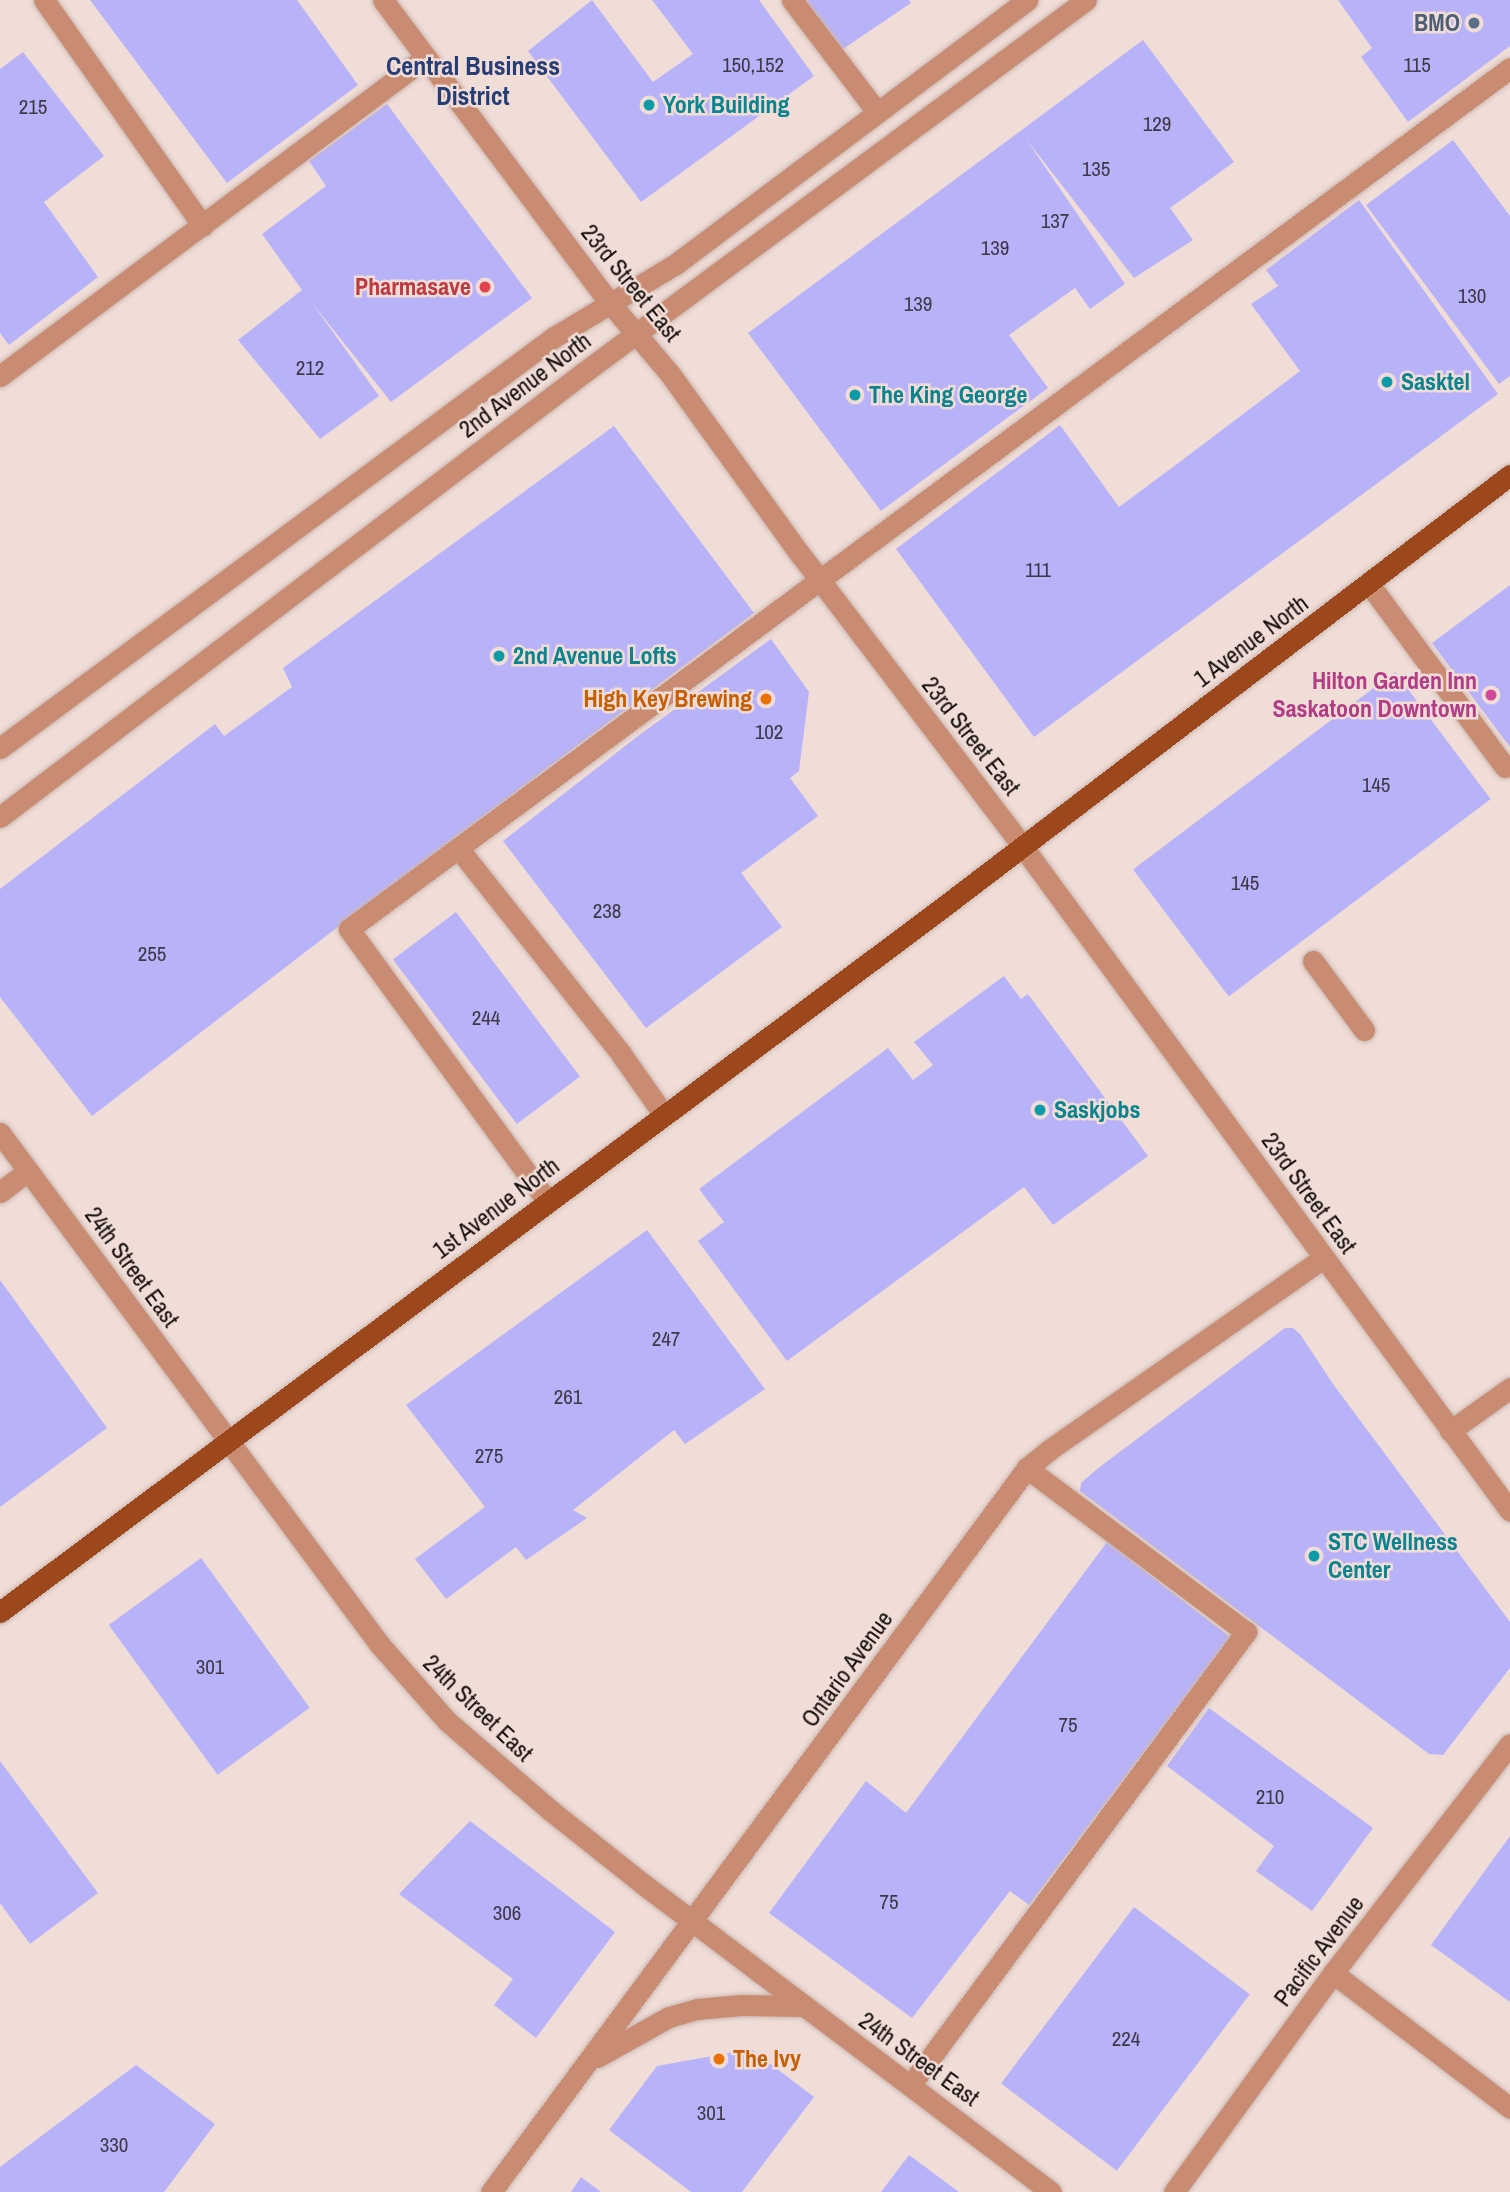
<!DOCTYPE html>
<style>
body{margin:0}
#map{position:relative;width:1510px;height:2192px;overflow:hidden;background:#f1ddd7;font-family:"Archivo Narrow",sans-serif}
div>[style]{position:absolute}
.building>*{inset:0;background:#b8b2f9;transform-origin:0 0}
.roads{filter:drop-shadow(0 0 2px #c9b8b2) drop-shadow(0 0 2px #c9b8b2)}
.minor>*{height:21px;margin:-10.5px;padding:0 10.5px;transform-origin:10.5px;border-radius:10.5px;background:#c98c72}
.major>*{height:21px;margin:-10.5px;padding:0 10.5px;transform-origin:10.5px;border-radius:10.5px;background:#9d471c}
.dots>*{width:19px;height:19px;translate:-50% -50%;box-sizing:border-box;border:4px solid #f1ddd7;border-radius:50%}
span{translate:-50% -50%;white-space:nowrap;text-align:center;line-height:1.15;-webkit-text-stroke:5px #f1ddd7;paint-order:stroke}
.number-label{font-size:21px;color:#3e3847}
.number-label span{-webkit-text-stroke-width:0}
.service-label{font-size:24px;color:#4e5e75;font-weight:700}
.right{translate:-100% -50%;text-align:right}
.culture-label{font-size:24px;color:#0d838f;font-weight:700}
.left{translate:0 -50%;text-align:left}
.street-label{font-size:24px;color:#150f0c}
.health-label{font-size:24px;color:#be3a42;font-weight:700}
.hotel-label{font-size:24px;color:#b23c85;font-weight:700}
.food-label{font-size:24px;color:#c56008;font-weight:700}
.neighbourhood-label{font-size:26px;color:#263d75;font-weight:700}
</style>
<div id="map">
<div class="building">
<i style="clip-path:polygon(90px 0,297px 0,358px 85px,227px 183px)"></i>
<i style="clip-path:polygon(592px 0,653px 82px,693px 54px,652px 0,759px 0,814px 76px,641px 202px,528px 51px)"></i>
<i style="clip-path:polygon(806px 0,909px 0,911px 3px,843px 49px)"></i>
<i style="clip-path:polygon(1338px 0,1510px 0,1510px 46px,1408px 122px,1361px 57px,1372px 48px)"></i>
<i style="clip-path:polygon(1143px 40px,1234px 162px,1170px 208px,1193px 240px,1134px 278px,1026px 139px,1125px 284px,1090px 309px,1075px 288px,1009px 335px,1048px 388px,881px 511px,748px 333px)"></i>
<i style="clip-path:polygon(23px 52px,104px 156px,44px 202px,98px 277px,9px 345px,0 333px,0 69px)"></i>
<i style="clip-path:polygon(387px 104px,532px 298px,391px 402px,312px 303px,379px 396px,320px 439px,238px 340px,302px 290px,262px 234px,326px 186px,309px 161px)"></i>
<i style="clip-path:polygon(1453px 140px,1510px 216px,1510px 376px,1499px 384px,1366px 205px)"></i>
<i style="clip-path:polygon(1359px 200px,1498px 394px,1034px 737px,896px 549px,1060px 425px,1119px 507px,1177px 464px,1300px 371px,1251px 304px,1278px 286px,1266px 270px)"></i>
<i style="clip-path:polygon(614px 426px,754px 613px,421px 863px,92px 1116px,0 997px,0 889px,215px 724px,224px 736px,292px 687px,283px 668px)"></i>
<i style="clip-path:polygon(1510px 585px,1510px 747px,1432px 643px)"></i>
<i style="clip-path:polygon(771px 639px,809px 692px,799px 771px,790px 778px,818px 816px,741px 873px,782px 927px,646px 1028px,503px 841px,638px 736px)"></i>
<i style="left:1395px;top:672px;width:159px;height:328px;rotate:53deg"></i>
<i style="left:456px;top:912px;width:206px;height:79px;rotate:53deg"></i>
<i style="clip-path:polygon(1004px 976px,1021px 999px,1028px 994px,1148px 1156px,1053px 1225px,1024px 1187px,787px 1361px,698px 1241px,724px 1222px,699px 1189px,888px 1048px,913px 1080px,933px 1065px,914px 1042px)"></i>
<i style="clip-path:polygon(647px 1230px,765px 1389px,685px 1444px,674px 1430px,573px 1510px,587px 1518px,526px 1560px,516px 1547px,446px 1599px,415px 1559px,485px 1507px,406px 1405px)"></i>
<i style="clip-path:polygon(0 1280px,107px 1428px,0 1507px)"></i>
<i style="clip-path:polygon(1285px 1328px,1293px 1328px,1300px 1334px,1333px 1384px,1510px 1622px,1510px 1668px,1443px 1755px,1429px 1754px,1080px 1491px,1081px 1483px,1097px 1469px)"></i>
<i style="clip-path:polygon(1107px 1542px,1230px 1637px,1029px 1905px,1010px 1891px,912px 2018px,769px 1913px,866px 1781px,906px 1813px)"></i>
<i style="left:201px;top:1558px;width:185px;height:114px;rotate:54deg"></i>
<i style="clip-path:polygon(1209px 1708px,1373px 1828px,1312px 1911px,1256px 1871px,1274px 1846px,1167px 1766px)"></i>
<i style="clip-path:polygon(0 1761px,98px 1893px,30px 1944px,0 1903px)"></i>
<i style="clip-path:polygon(470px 1821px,615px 1932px,536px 2038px,494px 2005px,513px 1979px,399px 1894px)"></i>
<i style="clip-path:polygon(1510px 1836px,1510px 2002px,1431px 1945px)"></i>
<i style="left:1134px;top:1907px;width:145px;height:221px;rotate:37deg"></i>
<i style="clip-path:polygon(751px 2049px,814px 2097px,742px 2192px,691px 2192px,609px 2130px,657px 2066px)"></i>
<i style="clip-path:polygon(136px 2065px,215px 2124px,164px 2192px,0 2192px,0 2167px)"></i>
<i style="clip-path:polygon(909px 2155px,959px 2192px,881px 2192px)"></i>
<i style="clip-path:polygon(581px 2177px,601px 2192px,571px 2192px)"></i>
</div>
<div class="roads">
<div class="minor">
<i style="left:44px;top:0;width:276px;rotate:54.9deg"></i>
<i style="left:383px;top:0;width:379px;rotate:53.2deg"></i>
<i style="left:610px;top:303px;width:93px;rotate:49.8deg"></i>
<i style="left:670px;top:374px;width:222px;rotate:54.2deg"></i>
<i style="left:800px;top:554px;width:368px;rotate:52.7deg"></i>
<i style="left:1023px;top:847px;width:823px;rotate:53.74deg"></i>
<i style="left:792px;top:0;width:141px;rotate:52.8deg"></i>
<i style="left:0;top:376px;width:531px;rotate:-36.81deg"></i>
<i style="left:1369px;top:584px;width:228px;rotate:53.4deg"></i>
<i style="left:0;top:748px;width:690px;rotate:-36.57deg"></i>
<i style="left:554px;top:337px;width:144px;rotate:-31deg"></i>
<i style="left:677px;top:263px;width:438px;rotate:-36.9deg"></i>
<i style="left:0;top:817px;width:733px;rotate:-37.29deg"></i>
<i style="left:583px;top:373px;width:626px;rotate:-36.56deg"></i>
<i style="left:458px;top:848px;width:263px;rotate:51.6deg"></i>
<i style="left:621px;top:1054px;width:75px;rotate:54.8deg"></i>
<i style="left:1313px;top:961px;width:86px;rotate:53.5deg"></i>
<i style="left:0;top:1133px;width:638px;rotate:53.42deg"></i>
<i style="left:380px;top:1645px;width:101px;rotate:48.6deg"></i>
<i style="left:447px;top:1721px;width:136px;rotate:40.8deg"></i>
<i style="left:550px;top:1810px;width:119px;rotate:38.5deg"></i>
<i style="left:643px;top:1884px;width:511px;rotate:37.05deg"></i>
<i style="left:0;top:1192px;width:35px;rotate:-37deg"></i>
<i style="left:548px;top:1202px;width:338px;rotate:-126.1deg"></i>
<i style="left:349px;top:929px;width:1445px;rotate:-36.56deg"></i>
<i style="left:1450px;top:1431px;width:74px;rotate:-35.6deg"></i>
<i style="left:1333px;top:1973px;width:223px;rotate:37.3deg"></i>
<i style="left:597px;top:2057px;width:82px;rotate:-29.1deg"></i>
<i style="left:669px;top:2017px;width:29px;rotate:-16deg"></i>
<i style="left:697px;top:2009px;width:44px;rotate:-5.2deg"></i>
<i style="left:741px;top:2005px;width:60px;rotate:1deg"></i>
<i style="left:911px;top:2084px;width:563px;rotate:-53.46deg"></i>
<i style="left:1246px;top:1632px;width:274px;rotate:-143.2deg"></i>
<i style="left:491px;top:2192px;width:901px;rotate:-53.49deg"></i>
<i style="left:1027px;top:1468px;width:28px;rotate:-39deg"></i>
<i style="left:1049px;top:1450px;width:335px;rotate:-35deg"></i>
<i style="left:1174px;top:2192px;width:271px;rotate:-54deg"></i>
<i style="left:1333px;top:1973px;width:289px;rotate:-52.3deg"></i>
</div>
<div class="major">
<i style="left:0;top:1612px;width:1182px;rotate:-36.78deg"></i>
<i style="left:947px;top:904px;width:708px;rotate:-37.31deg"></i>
</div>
</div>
<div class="dots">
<i style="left:1474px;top:23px;background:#5c6f8a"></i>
<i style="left:649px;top:105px;background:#0f9aa8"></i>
<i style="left:485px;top:287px;background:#e0444e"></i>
<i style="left:1387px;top:382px;background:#0f9aa8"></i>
<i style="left:855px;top:395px;background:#0f9aa8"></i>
<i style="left:499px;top:656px;background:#0f9aa8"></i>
<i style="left:1491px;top:695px;background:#d1479c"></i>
<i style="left:766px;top:699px;background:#e8710a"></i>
<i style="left:1040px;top:1110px;background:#0f9aa8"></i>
<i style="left:1314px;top:1556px;background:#0f9aa8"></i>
<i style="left:719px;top:2059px;background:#e8710a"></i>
</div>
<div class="number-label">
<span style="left:753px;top:65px">150,152</span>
<span style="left:1417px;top:65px">115</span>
<span style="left:33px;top:107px">215</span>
<span style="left:1157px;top:124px">129</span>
<span style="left:1096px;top:169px">135</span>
<span style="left:1055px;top:221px">137</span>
<span style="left:995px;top:248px">139</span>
<span style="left:1472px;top:296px">130</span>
<span style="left:918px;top:304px">139</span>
<span style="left:310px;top:368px">212</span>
<span style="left:1038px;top:570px">111</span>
<span style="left:769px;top:732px">102</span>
<span style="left:1376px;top:785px">145</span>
<span style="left:1245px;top:883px">145</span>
<span style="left:607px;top:911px">238</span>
<span style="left:152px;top:954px">255</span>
<span style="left:486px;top:1018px">244</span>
<span style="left:666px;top:1339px">247</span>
<span style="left:568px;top:1397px">261</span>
<span style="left:489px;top:1456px">275</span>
<span style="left:210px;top:1667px">301</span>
<span style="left:1068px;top:1725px">75</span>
<span style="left:1270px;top:1797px">210</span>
<span style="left:889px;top:1902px">75</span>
<span style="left:507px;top:1913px">306</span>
<span style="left:1126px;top:2039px">224</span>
<span style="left:711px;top:2113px">301</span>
<span style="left:114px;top:2145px">330</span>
</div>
<div class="service-label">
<span class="right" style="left:1460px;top:23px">BMO</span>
</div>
<div class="culture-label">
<span class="left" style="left:663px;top:105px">York Building</span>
<span class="left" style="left:1401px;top:382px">Sasktel</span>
<span class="left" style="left:869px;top:395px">The King George</span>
<span class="left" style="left:513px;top:656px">2nd Avenue Lofts</span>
<span class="left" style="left:1054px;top:1110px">Saskjobs</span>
<span class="left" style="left:1328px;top:1556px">STC Wellness<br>Center</span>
</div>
<div class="street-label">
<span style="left:631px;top:283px;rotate:51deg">23rd Street East</span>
<span style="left:525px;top:385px;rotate:-37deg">2nd Avenue North</span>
<span style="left:1251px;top:641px;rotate:-37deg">1 Avenue North</span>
<span style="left:971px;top:736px;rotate:52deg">23rd Street East</span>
<span style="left:1309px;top:1193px;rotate:54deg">23rd Street East</span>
<span style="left:496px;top:1208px;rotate:-37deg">1st Avenue North</span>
<span style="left:132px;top:1267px;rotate:54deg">24th Street East</span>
<span style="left:847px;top:1669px;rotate:-54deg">Ontario Avenue</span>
<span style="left:478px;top:1708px;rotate:44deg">24th Street East</span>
<span style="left:1319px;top:1951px;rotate:-53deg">Pacific Avenue</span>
<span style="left:919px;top:2059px;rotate:36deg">24th Street East</span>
</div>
<div class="health-label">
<span class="right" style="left:471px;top:287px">Pharmasave</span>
</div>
<div class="hotel-label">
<span class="right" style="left:1477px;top:695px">Hilton Garden Inn<br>Saskatoon Downtown</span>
</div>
<div class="food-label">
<span class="right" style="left:752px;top:699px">High Key Brewing</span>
<span class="left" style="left:733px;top:2059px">The Ivy</span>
</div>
<div class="neighbourhood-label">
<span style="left:473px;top:81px">Central Business<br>District</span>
</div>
</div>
